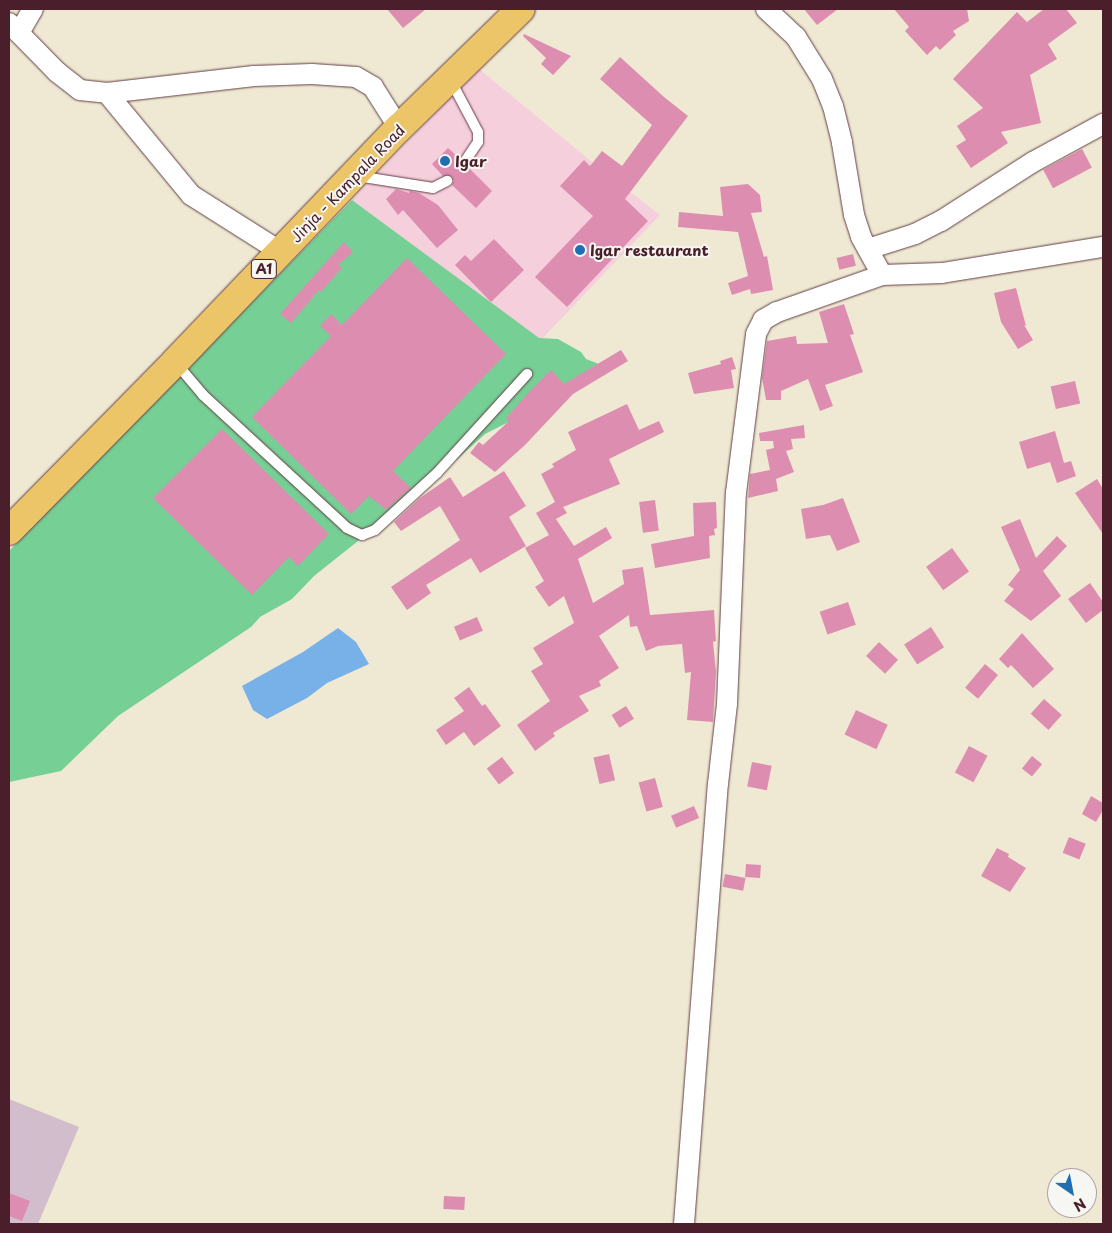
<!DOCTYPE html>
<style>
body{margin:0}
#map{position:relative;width:1112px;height:1233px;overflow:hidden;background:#efe9d3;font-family:"Playpen Sans",sans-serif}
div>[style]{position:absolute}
.built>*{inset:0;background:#f5cfdb}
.industrial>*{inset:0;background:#d1bdcc}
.green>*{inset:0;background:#76cf95}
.water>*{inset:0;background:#78b1e8}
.building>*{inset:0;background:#dd8eb0;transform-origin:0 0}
.roads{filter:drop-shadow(0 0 1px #633d44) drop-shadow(0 0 1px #633d44)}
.lane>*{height:10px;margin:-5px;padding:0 5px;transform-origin:5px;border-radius:5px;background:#fff}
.street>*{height:20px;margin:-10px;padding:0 10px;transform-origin:10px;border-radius:10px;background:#fff}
.highway>*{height:28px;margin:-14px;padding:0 14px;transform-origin:14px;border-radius:14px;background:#edc569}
.dots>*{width:14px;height:14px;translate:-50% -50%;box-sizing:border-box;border:2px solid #f6f6f2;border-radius:50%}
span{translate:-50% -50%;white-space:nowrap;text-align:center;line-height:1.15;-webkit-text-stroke:4px #f6f6f2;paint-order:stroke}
.shield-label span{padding:1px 4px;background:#f6f6f2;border:1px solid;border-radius:4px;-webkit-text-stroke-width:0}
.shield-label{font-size:14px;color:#4a1f2b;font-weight:700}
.poi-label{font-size:15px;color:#4a1f2b;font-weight:700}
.left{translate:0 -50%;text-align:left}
.street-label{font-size:15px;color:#4a1f2b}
.frame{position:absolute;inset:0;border:10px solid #4a1f2b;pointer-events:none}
.north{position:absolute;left:1047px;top:1168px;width:50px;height:50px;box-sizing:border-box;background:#f6f6f2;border:1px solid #b1a0a2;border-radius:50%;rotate:147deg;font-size:14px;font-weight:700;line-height:20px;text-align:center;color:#4a1f2b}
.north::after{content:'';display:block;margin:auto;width:18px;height:22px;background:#1f6fb2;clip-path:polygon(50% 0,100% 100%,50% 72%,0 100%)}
</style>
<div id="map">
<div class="built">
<i style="clip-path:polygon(478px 68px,593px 163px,660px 215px,540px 341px,352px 200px)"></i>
</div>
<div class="industrial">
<i style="clip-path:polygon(9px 1099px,79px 1127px,38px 1224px,9px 1224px)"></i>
</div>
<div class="green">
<i style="clip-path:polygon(352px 200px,539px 338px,558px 339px,581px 352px,586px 359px,612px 369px,485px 434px,431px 483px,314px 576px,292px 599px,260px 617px,251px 627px,118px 716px,61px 771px,9px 782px,9px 551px)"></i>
</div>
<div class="water">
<i style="clip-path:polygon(338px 628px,356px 642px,369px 664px,327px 683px,307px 698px,267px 719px,253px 710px,242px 686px,303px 652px)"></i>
</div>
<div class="building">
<i style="clip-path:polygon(387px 9px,426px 9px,403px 28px)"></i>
<i style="clip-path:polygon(804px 9px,838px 9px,817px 25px)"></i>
<i style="clip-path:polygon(894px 9px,967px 9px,969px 21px,953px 31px,956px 35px,940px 50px,936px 46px,927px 55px,905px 31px,909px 27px)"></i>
<i style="clip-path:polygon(1044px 9px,1066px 9px,1077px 23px,1048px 44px,1057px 59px,1030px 75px,1041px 123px,1001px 132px,1008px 143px,971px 168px,956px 146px,966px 140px,957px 126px,983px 108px,953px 79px,1017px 12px,1027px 22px)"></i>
<i style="clip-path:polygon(524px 34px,571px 56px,553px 75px,541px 64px,546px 58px,523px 36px)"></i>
<i style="clip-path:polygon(620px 57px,664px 97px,688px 116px,625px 199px,648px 221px,567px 307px,535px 277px,593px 216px,560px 186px,584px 160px,590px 166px,602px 151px,622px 166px,652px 125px,600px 79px)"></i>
<i style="clip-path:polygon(448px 148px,459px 158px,457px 163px,460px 168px,469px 168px,492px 191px,476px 208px,452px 185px,454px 181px,451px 176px,443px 176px,432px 164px)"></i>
<i style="left:1082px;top:149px;width:21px;height:44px;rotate:62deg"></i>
<i style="clip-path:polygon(748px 184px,760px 195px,762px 212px,751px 213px,764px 257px,767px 256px,773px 290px,751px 294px,750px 289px,732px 295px,728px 283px,748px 276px,738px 232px,678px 227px,679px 212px,723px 216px,720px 187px)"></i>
<i style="clip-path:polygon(396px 189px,409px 193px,410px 191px,419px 193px,438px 205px,458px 230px,437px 248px,403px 210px,398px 215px,386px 199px)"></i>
<i style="clip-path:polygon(494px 239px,524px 270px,491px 302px,455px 265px,465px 255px,471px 261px)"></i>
<i style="clip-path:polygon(344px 242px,353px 252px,338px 265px,342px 268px,321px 292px,319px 290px,291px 323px,280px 314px)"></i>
<i style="left:853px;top:254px;width:12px;height:17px;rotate:76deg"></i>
<i style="clip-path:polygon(407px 258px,506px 354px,393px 471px,411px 488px,386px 510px,369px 496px,351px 514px,252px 417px,331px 336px,320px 326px,331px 314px,342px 325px)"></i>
<i style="clip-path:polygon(1016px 288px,1026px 326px,1024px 325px,1033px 340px,1018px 349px,1001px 322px,994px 293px)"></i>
<i style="clip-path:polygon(844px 304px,854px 334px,850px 335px,863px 372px,825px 385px,833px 406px,820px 411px,808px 379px,781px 391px,781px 400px,766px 400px,762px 378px,767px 341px,796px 336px,797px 344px,828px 343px,819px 312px)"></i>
<i style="clip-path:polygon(621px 350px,628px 361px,573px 394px,525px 445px,495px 472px,470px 453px,479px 442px,483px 445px,509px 421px,506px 418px,531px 390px,551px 370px,564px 384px)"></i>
<i style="clip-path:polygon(732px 357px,736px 369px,731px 370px,734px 388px,694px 394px,688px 373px,721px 364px,720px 361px)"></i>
<i style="left:1075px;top:381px;width:23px;height:25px;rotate:77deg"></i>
<i style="clip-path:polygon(627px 404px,639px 430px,659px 421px,664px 432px,609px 459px,620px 484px,563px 507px,567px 513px,556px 519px,574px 546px,606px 527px,612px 538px,578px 559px,593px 603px,624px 584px,622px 570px,643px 567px,650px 615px,714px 610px,716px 641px,713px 642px,716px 672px,713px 722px,687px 720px,691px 672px,685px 673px,682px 644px,658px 646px,646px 651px,637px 626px,630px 627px,629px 615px,599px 636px,619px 668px,599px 681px,601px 686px,579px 696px,589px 711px,553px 733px,555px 736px,535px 751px,517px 725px,550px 701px,531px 671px,543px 664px,533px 648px,574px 623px,564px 596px,549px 607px,535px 587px,544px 581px,525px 548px,549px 535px,536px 513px,555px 502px,541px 474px,554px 467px,552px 464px,576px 450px,568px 432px)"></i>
<i style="clip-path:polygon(804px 425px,805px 438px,791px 439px,793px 449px,786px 451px,794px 472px,776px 479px,778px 491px,748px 498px,750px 474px,770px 470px,766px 450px,774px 448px,773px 441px,760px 441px,759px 433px)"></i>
<i style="clip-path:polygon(222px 429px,329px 534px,298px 566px,289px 557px,252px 595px,153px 498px)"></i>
<i style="clip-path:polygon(1055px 431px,1064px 463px,1071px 461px,1076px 476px,1057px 483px,1050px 462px,1027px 469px,1019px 442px)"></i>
<i style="clip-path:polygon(504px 471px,526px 506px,509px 517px,526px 546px,480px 573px,471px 558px,426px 585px,431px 593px,407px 610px,391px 587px,460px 540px,440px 506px,401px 531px,394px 522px,420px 498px,450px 477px,463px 497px)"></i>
<i style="clip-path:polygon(1097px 479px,1103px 489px,1103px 534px,1075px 493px)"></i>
<i style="clip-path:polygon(843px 498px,860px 542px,837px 551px,830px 535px,806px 539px,801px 509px,823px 505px)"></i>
<i style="left:655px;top:500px;width:31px;height:16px;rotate:83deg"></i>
<i style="clip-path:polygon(716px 502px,717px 528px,714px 529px,715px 535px,709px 536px,710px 558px,655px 568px,651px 544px,694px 536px,693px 503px)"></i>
<i style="clip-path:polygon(1020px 519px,1036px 558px,1057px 536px,1067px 546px,1043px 571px,1061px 596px,1031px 621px,1004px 601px,1014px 589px,1008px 585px,1020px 570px,1001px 527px)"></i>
<i style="left:952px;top:548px;width:29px;height:32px;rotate:54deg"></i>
<i style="clip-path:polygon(1090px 583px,1103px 602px,1103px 610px,1086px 623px,1068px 599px)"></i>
<i style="left:848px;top:602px;width:24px;height:30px;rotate:71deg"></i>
<i style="left:477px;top:617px;width:15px;height:25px;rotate:67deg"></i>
<i style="left:931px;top:627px;width:24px;height:32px;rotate:57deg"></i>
<i style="clip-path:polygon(1022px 633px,1054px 669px,1033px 688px,1011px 665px,1008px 668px,999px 659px)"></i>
<i style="left:879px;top:642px;width:26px;height:19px;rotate:43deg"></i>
<i style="left:985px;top:664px;width:17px;height:31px;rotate:40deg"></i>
<i style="clip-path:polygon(469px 687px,482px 706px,485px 704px,501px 726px,474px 746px,464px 732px,446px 745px,436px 730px,464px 711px,454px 698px)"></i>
<i style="left:1044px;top:699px;width:24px;height:20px;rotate:42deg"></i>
<i style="left:626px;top:706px;width:15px;height:17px;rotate:58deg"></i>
<i style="left:856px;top:710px;width:35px;height:27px;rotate:25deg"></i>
<i style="left:969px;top:746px;width:21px;height:30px;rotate:28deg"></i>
<i style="left:609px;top:754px;width:27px;height:16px;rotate:77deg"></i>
<i style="left:1032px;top:756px;width:13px;height:16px;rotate:39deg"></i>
<i style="left:502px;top:757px;width:20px;height:19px;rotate:53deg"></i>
<i style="left:752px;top:762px;width:20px;height:25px;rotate:11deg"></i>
<i style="left:655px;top:778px;width:30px;height:17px;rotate:75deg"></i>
<i style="clip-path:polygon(1091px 796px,1103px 803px,1103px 810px,1096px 822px,1082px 814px)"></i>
<i style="left:694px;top:806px;width:13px;height:25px;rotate:67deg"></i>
<i style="left:1069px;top:837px;width:18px;height:17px;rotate:22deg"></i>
<i style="clip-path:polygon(997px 848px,1009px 854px,1008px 857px,1026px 868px,1010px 892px,981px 876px)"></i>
<i style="left:746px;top:864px;width:15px;height:13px;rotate:4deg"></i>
<i style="left:725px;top:874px;width:21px;height:13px;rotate:11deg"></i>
<i style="clip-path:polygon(9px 1193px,30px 1201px,22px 1221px,9px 1216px)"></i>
<i style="left:444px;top:1196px;width:21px;height:13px;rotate:3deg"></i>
</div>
<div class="roads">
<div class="lane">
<i style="left:451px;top:81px;width:58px;rotate:62.1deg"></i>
<i style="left:478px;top:132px;width:10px;rotate:90deg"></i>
<i style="left:478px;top:142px;width:25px;rotate:124deg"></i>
<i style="left:357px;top:176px;width:77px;rotate:9deg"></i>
<i style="left:433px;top:188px;width:16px;rotate:-27deg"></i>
<i style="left:176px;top:363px;width:42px;rotate:49.8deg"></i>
<i style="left:203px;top:395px;width:196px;rotate:42.7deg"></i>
<i style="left:347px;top:528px;width:17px;rotate:25deg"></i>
<i style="left:362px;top:535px;width:14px;rotate:-21deg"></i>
<i style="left:375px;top:530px;width:84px;rotate:-42.6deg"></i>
<i style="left:437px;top:473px;width:134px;rotate:-47.7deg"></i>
</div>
<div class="street">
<i style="left:766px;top:9px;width:41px;rotate:43deg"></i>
<i style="left:796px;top:37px;width:49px;rotate:58.2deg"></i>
<i style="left:822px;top:79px;width:29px;rotate:68deg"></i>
<i style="left:833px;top:106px;width:38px;rotate:76deg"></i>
<i style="left:842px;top:143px;width:73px;rotate:80.5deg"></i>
<i style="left:854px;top:215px;width:23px;rotate:72deg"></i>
<i style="left:861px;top:237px;width:43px;rotate:61.1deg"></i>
<i style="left:882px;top:275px;width:60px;rotate:-1.9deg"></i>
<i style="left:942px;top:273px;width:163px;rotate:-9.2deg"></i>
<i style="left:9px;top:23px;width:69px;rotate:45.6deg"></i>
<i style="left:57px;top:72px;width:29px;rotate:38deg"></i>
<i style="left:80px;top:90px;width:27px;rotate:6deg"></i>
<i style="left:107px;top:93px;width:148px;rotate:-6.6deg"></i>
<i style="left:254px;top:76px;width:58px;rotate:-2deg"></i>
<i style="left:312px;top:74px;width:44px;rotate:3.9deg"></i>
<i style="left:356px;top:77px;width:20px;rotate:30deg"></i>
<i style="left:373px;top:87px;width:49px;rotate:57.6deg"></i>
<i style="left:19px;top:33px;width:28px;rotate:-60deg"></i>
<i style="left:107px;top:93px;width:132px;rotate:50.5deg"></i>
<i style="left:191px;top:195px;width:107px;rotate:32.3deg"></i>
<i style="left:868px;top:249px;width:49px;rotate:-17.7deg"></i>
<i style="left:915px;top:234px;width:29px;rotate:-27deg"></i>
<i style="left:941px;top:221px;width:109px;rotate:-32.7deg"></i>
<i style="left:1033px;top:162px;width:80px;rotate:-28.5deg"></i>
<i style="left:684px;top:1224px;width:441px;rotate:-85.6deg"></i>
<i style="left:718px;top:784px;width:81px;rotate:-83.6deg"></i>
<i style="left:727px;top:704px;width:211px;rotate:-87.6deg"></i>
<i style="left:736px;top:493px;width:160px;rotate:-82.8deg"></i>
<i style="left:756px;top:334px;width:16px;rotate:-63deg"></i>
<i style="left:763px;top:320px;width:16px;rotate:-30deg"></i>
<i style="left:777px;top:312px;width:111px;rotate:-19.4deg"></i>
</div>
<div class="highway">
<i style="left:9px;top:531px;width:237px;rotate:-45.5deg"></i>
<i style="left:175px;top:362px;width:324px;rotate:-46.3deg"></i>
<i style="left:399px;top:128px;width:170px;rotate:-44.3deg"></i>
</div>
</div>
<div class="dots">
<i style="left:445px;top:161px;background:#1f6fb2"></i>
<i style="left:580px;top:250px;background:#1f6fb2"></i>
</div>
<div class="shield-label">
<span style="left:264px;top:269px">A1</span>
</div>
<div class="poi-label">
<span class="left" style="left:455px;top:161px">Igar</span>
<span class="left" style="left:590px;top:250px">Igar restaurant</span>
</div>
<div class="street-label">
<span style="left:347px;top:183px;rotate:-46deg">Jinja - Kampala Road</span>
</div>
<div class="frame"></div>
<div class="north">N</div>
</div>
